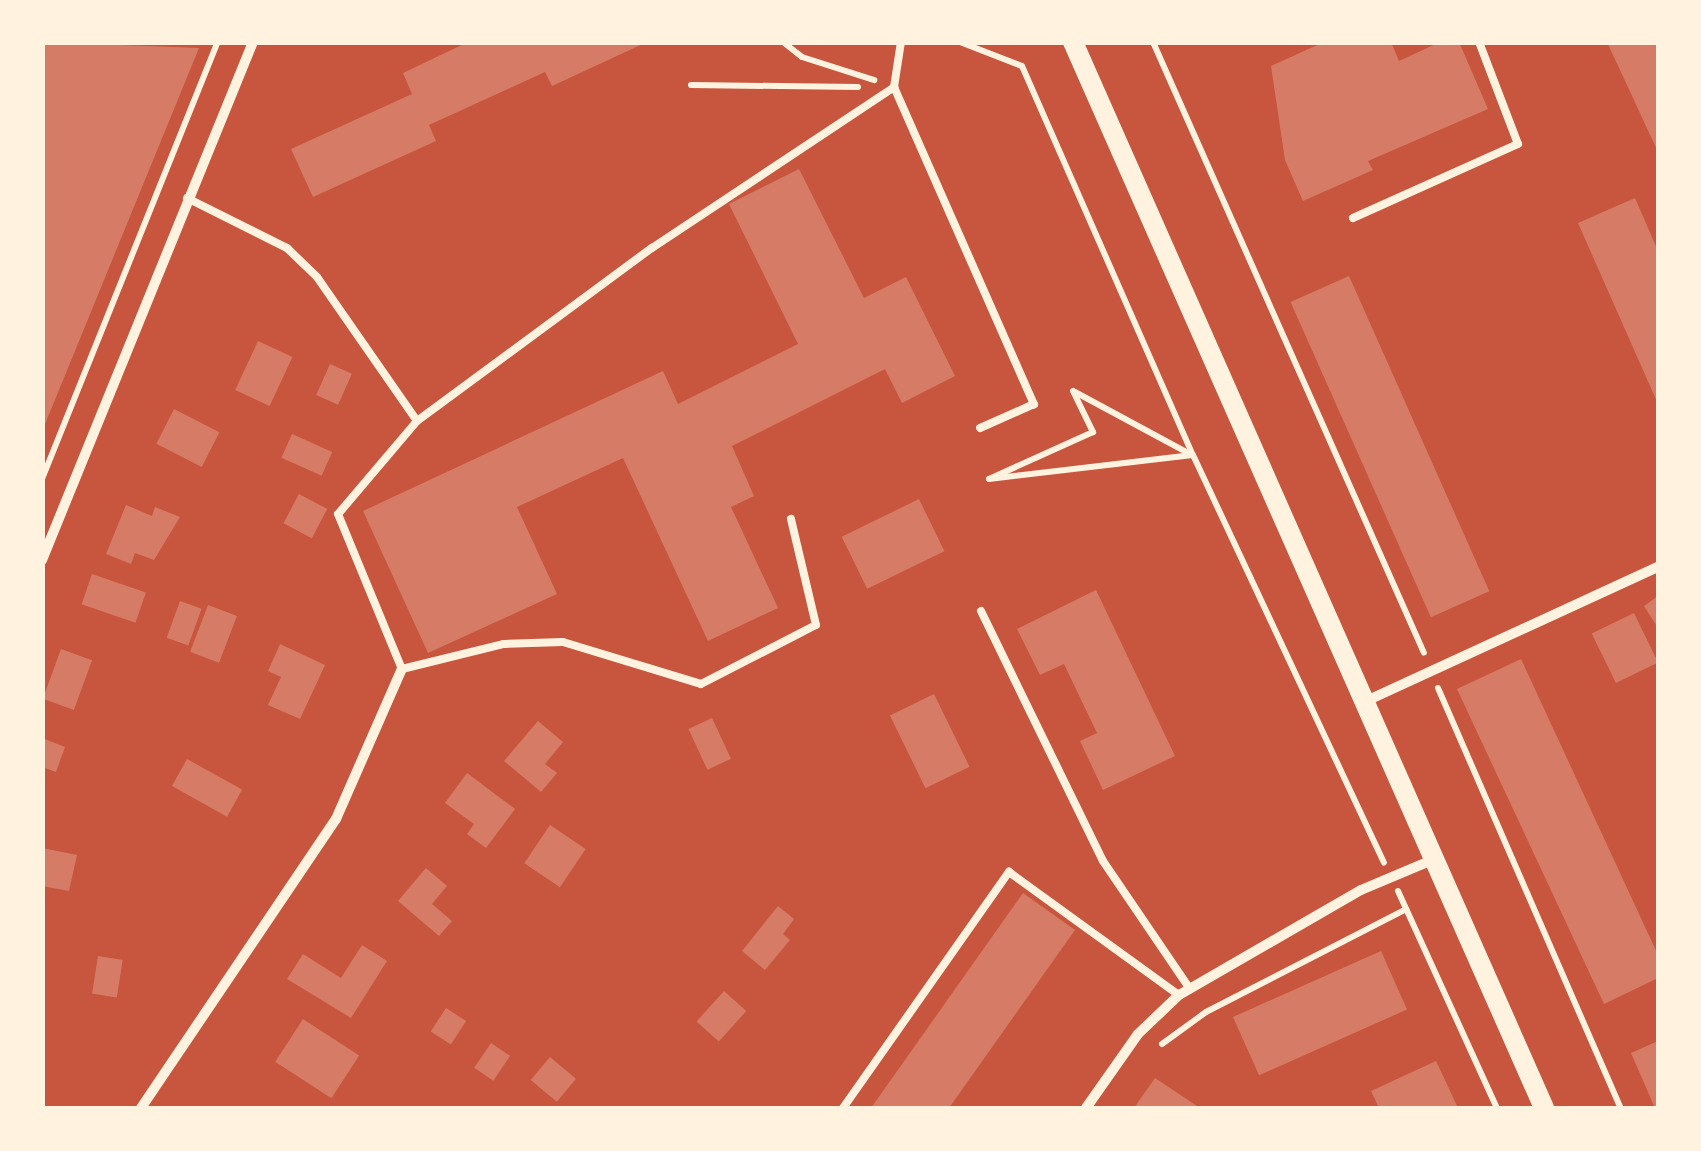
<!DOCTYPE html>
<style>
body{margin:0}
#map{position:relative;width:1701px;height:1151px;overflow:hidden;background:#c8553d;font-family:"Work Sans",sans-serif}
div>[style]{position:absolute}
.building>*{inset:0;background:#d67c66;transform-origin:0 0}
.path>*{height:6px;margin:-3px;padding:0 3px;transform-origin:3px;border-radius:3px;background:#fff3e0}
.service>*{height:8px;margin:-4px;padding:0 4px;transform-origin:4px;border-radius:4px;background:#fff3e0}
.minor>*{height:10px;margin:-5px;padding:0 5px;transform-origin:5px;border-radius:5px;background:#fff3e0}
.secondary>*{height:20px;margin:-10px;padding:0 10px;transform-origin:10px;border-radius:10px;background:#fff3e0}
span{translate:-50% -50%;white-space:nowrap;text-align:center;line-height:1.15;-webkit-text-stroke:9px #fff3e0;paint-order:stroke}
.frame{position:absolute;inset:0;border:45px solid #fff3e0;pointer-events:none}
</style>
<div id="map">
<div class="building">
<i style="clip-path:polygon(42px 42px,199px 48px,43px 429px,42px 429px)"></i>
<i style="clip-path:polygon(468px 42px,647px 42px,552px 86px,545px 72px,429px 125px,436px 141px,313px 197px,291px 149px,412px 94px,403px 73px)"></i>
<i style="clip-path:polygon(1324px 42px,1391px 42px,1399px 61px,1440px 42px,1459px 42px,1488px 109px,1368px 161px,1373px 170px,1303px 201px,1285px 160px,1271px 66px)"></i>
<i style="clip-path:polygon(1607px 42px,1658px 42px,1658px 152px)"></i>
<i style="clip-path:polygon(799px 169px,864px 298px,906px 277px,955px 376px,902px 403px,885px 369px,732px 446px,754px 496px,731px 507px,778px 608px,708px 641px,623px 458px,517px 507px,557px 594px,428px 653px,363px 511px,663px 371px,678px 404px,798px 344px,729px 204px)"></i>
<i style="clip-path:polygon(1635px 198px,1658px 251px,1658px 404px,1578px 223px)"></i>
<i style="left:1349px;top:276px;width:345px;height:64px;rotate:66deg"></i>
<i style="left:258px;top:341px;width:38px;height:54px;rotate:25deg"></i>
<i style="left:330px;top:364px;width:24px;height:34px;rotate:24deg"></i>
<i style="left:174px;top:409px;width:51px;height:39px;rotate:27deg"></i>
<i style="left:292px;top:434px;width:44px;height:26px;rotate:24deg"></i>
<i style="left:299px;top:494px;width:32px;height:33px;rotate:28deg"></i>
<i style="left:919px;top:499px;width:58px;height:86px;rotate:64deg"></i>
<i style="clip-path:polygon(126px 505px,152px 516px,155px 507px,180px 517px,154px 560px,135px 553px,131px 564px,106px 554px)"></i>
<i style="left:92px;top:574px;width:57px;height:32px;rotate:19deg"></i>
<i style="clip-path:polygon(1096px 590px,1175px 756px,1103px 790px,1080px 741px,1097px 733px,1064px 664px,1040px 675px,1017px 629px)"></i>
<i style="clip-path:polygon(1658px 596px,1658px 628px,1644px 606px)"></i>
<i style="left:180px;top:601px;width:23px;height:39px;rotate:20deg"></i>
<i style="left:208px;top:605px;width:31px;height:50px;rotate:21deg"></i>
<i style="left:1634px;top:613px;width:55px;height:47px;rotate:64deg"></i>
<i style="clip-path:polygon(280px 644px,325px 665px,300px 719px,268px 705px,281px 677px,268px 671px)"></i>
<i style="left:61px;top:649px;width:33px;height:53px;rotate:20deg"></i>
<i style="clip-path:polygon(1521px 659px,1658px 955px,1658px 978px,1604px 1004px,1457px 689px)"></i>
<i style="left:934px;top:694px;width:81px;height:49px;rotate:64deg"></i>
<i style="left:712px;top:718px;width:45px;height:26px;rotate:65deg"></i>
<i style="clip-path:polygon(538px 721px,563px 742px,545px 764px,557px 773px,541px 792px,504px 761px)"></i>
<i style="clip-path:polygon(42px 738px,65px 747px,56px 772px,42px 767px)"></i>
<i style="left:187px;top:759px;width:63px;height:31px;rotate:29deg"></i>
<i style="clip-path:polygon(467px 773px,515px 809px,486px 848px,467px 834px,474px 824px,445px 803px)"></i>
<i style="left:550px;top:825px;width:43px;height:46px;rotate:34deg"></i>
<i style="clip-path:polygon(42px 848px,77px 855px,69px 891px,42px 886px)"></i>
<i style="clip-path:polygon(426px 868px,447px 886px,432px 904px,452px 921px,439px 936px,398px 901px)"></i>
<i style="clip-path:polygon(1023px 893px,1075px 930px,949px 1108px,871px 1108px)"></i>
<i style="clip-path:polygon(778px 906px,794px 919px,783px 934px,790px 940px,765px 970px,742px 951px)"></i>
<i style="clip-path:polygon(362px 945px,387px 961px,351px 1018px,287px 979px,303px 954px,341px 978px)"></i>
<i style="left:1381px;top:951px;width:64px;height:162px;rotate:66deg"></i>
<i style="left:98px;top:956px;width:25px;height:38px;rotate:9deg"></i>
<i style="left:724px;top:991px;width:30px;height:41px;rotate:42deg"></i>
<i style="left:446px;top:1008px;width:24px;height:28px;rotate:33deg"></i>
<i style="left:303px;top:1019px;width:67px;height:51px;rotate:33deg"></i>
<i style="clip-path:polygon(1658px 1041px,1658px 1108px,1655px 1108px,1631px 1053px)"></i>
<i style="left:491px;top:1043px;width:23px;height:30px;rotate:34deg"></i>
<i style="left:550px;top:1057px;width:34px;height:30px;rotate:40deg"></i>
<i style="clip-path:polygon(1436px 1061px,1458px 1108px,1379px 1108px,1371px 1091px)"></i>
<i style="clip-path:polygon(1155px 1078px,1200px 1108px,1134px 1108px)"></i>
</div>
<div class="path">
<i style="left:783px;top:42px;width:24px;rotate:38deg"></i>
<i style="left:802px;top:57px;width:76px;rotate:17.7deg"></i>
<i style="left:960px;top:42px;width:66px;rotate:21.2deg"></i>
<i style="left:1022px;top:66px;width:425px;rotate:66.3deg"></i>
<i style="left:1193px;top:455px;width:450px;rotate:64.9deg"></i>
<i style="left:1153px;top:42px;width:668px;rotate:66.08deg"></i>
<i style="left:691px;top:85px;width:167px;rotate:0.7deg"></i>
<i style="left:1073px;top:391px;width:46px;rotate:64deg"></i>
<i style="left:1093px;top:432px;width:114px;rotate:155.7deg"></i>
<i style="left:989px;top:479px;width:205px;rotate:-6.7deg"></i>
<i style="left:1075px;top:392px;width:133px;rotate:28.3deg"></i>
<i style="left:42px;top:479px;width:471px;rotate:-68.1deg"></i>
<i style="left:1438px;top:688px;width:458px;rotate:66.5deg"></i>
<i style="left:1398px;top:891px;width:239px;rotate:65.5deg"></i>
<i style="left:1162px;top:1044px;width:54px;rotate:-36deg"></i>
<i style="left:1206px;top:1012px;width:225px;rotate:-27.2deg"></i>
</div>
<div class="service">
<i style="left:894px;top:87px;width:347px;rotate:66.2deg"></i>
<i style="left:1034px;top:404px;width:59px;rotate:156deg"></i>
<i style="left:187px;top:198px;width:112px;rotate:26.6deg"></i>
<i style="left:287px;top:248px;width:42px;rotate:44deg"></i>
<i style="left:317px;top:277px;width:175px;rotate:55.2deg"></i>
<i style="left:417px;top:421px;width:292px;rotate:-36.4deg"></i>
<i style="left:652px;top:248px;width:291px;rotate:-33.6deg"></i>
<i style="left:894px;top:87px;width:46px;rotate:-81.2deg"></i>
<i style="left:1353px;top:218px;width:181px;rotate:-24.2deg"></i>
<i style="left:1518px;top:144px;width:109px;rotate:-110.9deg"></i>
<i style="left:417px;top:421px;width:122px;rotate:130.3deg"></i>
<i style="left:338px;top:514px;width:168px;rotate:67.6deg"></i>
<i style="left:402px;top:669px;width:105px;rotate:-13.8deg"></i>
<i style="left:504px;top:644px;width:59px;rotate:-1.9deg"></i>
<i style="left:563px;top:642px;width:144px;rotate:16.9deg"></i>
<i style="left:701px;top:684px;width:129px;rotate:-27.2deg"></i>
<i style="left:816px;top:625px;width:109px;rotate:-103.3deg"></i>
<i style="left:981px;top:611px;width:278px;rotate:64deg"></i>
<i style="left:1103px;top:861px;width:155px;rotate:55.8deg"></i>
<i style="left:843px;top:1108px;width:289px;rotate:-54.9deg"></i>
<i style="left:1009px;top:872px;width:210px;rotate:35.9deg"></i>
</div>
<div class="minor">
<i style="left:42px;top:560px;width:559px;rotate:-67.84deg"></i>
<i style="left:1364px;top:702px;width:324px;rotate:-24.7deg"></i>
<i style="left:141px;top:1108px;width:349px;rotate:-56deg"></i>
<i style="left:336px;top:819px;width:164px;rotate:-66.3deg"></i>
<i style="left:1086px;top:1108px;width:90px;rotate:-54.9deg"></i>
<i style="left:1138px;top:1034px;width:57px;rotate:-43.6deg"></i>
<i style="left:1179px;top:995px;width:210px;rotate:-30deg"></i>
<i style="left:1361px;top:890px;width:77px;rotate:-22.9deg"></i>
</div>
<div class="secondary">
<i style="left:1073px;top:42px;width:1165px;rotate:66.16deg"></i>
</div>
<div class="frame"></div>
</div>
